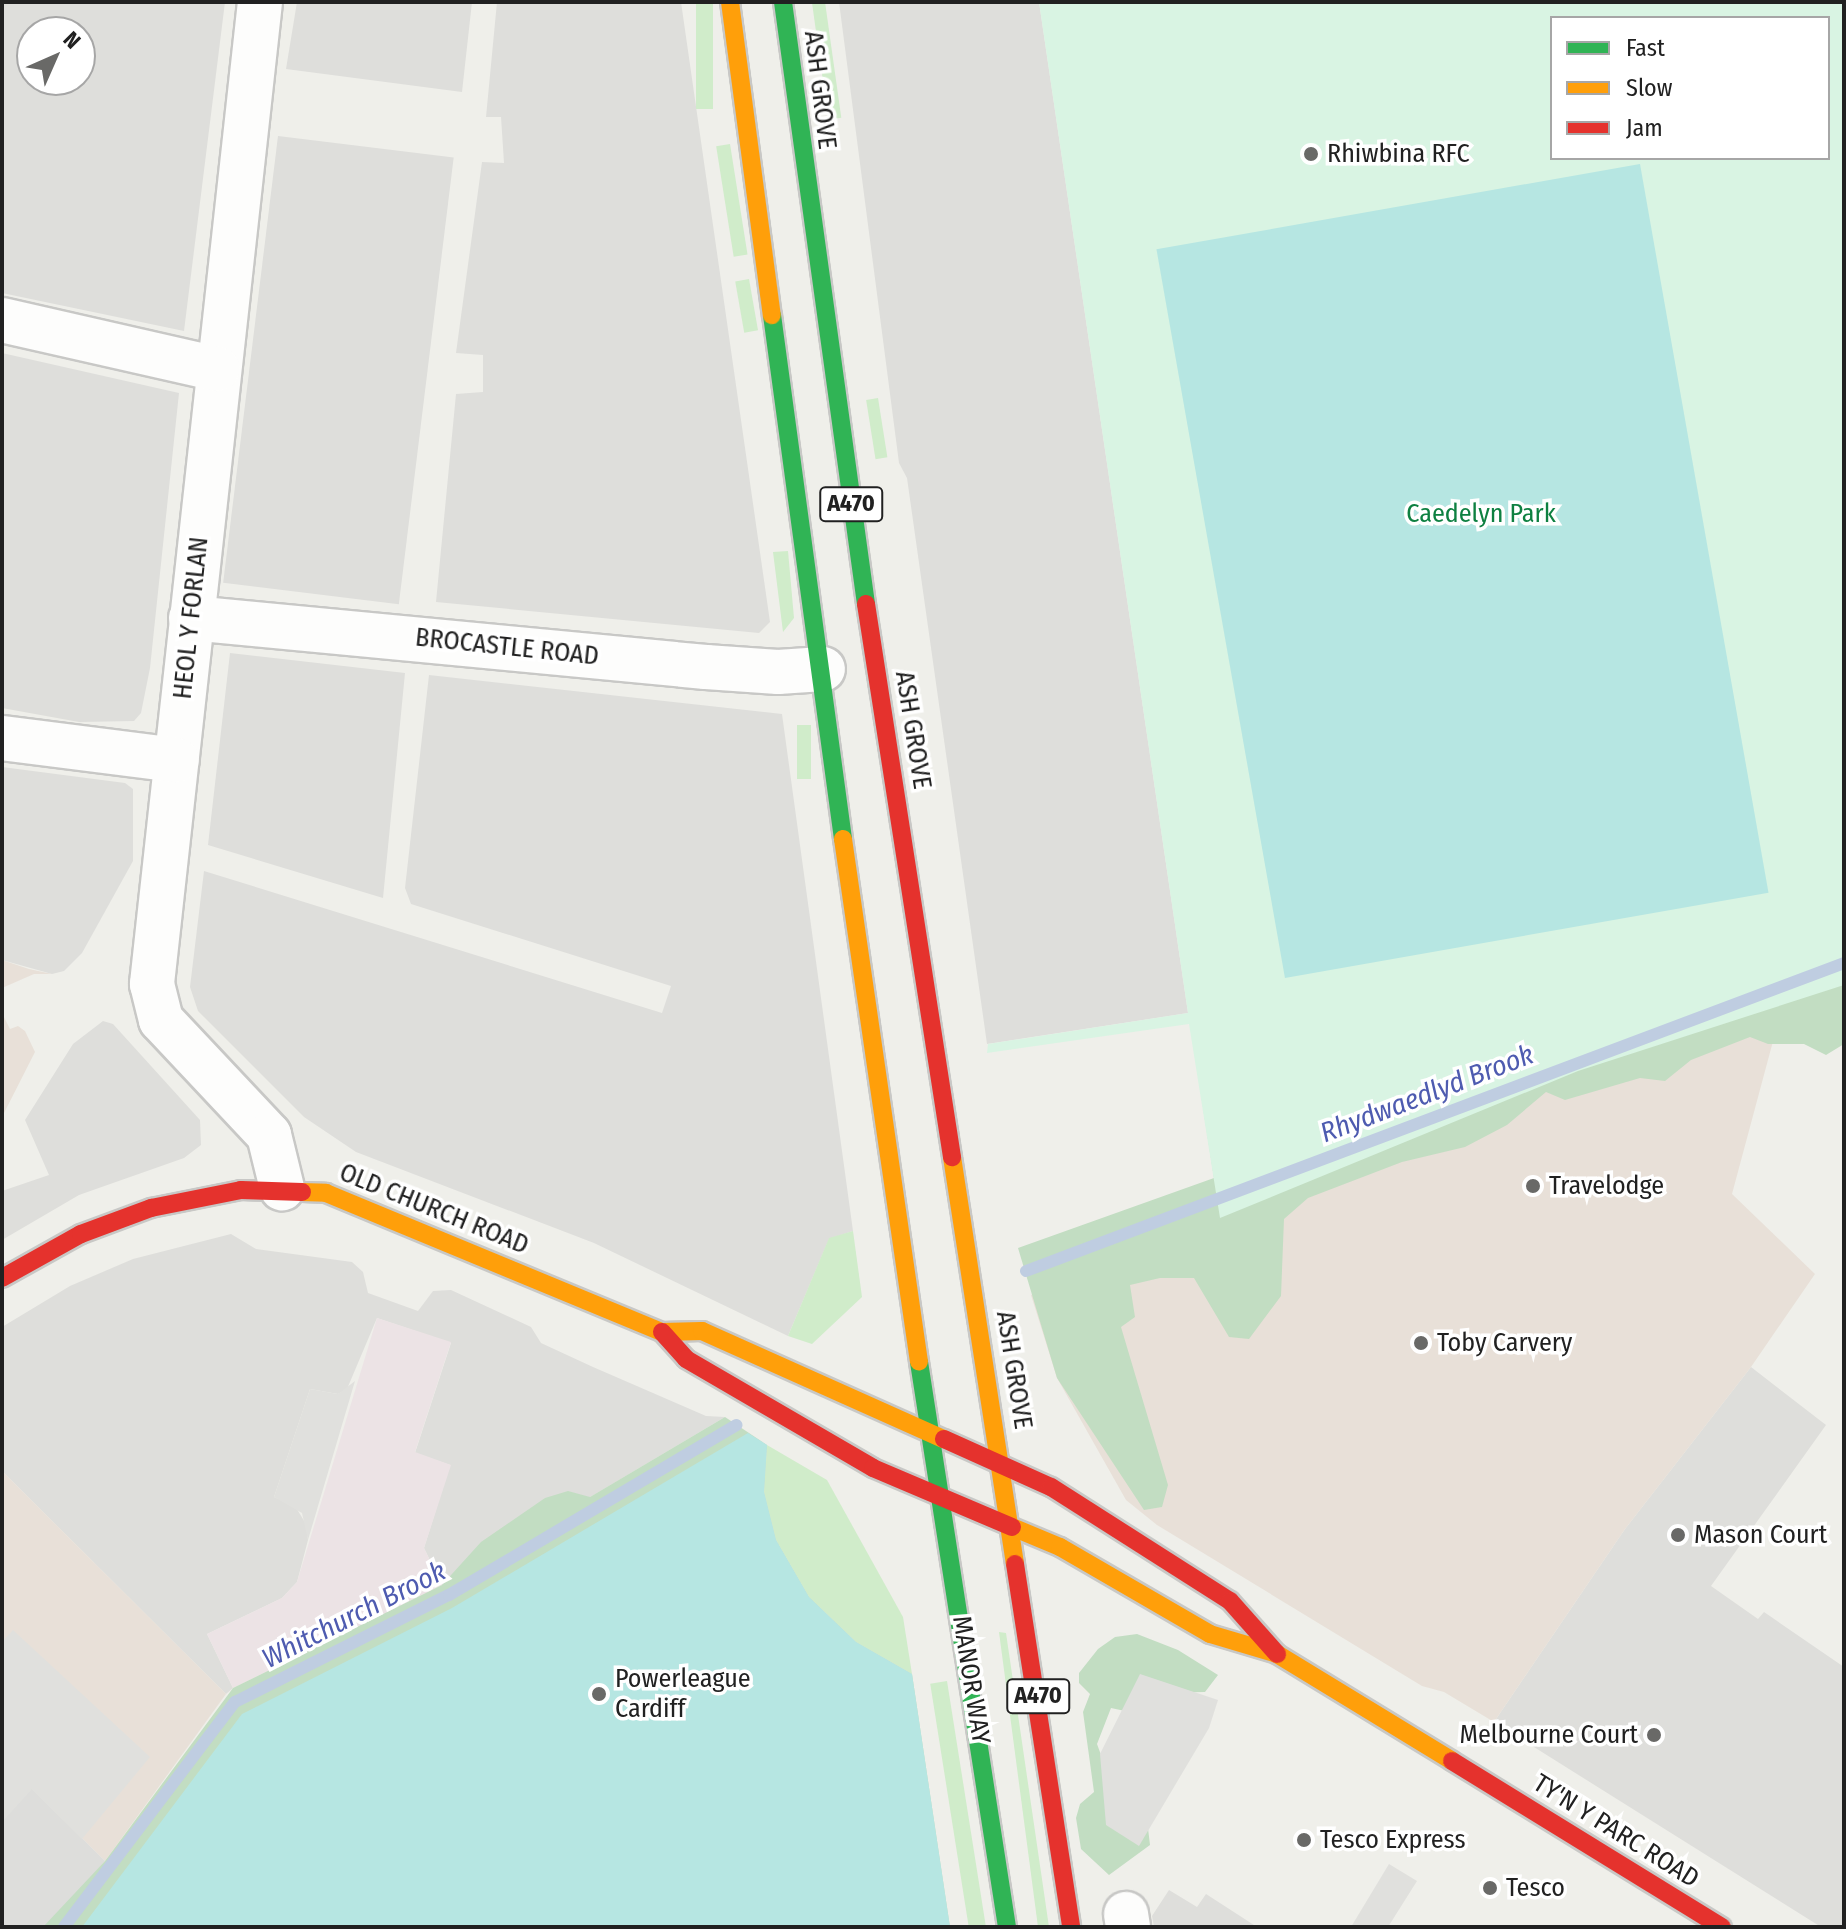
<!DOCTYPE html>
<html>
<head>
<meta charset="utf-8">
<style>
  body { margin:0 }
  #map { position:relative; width:1846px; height:1929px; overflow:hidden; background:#efefea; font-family:"Fira Sans Condensed",sans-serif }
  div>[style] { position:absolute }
  .residential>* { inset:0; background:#dededb; transform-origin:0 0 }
  .commercial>* { inset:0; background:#e8e0d8 }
  .industrial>* { inset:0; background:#ece3e5 }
  .religious>* { inset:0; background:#dddddb }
  .grass>* { inset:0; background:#d0ecca; transform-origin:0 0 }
  .forest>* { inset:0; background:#c2ddc2 }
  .park>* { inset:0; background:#d9f4e3 }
  .pitch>* { inset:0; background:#b6e6e2; transform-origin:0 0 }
  .parking>* { inset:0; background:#e0e0dd }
  .stream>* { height:12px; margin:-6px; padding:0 6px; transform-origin:6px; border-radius:6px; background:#bfcde1 }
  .roads { filter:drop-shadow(2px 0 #c8c8c6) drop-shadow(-2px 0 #c8c8c6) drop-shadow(0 2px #c8c8c6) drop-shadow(0 -2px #c8c8c6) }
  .street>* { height:44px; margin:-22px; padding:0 22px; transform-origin:22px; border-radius:22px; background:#fdfdfc }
  .fast>* { height:18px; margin:-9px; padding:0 9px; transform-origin:9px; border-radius:9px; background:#30b455 }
  .slow>* { height:18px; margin:-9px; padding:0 9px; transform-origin:9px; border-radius:9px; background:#ff9f0a }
  .jam>* { height:18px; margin:-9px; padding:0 9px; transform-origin:9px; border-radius:9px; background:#e5322d }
  .dots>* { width:22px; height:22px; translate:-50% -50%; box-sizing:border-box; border:4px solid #fff; border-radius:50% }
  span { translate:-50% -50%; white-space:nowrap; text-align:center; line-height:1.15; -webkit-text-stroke:7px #fff; paint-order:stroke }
  .shield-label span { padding:2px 6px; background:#fff; border:2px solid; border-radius:6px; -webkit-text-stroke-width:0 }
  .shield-label { font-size:24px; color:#212121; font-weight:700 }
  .street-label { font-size:26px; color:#212121 }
  .poi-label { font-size:26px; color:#212121 }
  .left { translate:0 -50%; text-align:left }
  .right { translate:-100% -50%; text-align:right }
  .park-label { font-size:26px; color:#0e8041 }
  .water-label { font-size:28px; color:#4e5bb0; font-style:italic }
  .frame { position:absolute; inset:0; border:4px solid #212121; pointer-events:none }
  .legend { position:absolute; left:1550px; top:16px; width:280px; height:144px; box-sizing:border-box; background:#fff; border:2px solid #a6a6a6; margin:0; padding:10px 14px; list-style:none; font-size:24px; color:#212121 }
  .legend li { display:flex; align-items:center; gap:16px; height:40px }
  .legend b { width:40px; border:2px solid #a6a6a6 }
  .north { position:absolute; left:16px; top:16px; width:80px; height:80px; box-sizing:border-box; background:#fff; border:2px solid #a6a6a6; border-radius:50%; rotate:45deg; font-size:22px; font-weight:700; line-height:32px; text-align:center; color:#212121 }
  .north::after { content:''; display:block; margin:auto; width:28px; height:36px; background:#696967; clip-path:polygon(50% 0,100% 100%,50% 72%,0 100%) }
</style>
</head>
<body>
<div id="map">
  <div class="residential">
    <div style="clip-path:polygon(evenodd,2px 2px,225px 2px,184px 331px,2px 293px,2px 2px,80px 32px,80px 80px,32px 80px,32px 32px,80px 32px)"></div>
    <div style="clip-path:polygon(297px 2px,472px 2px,462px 92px,286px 69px)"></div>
    <div style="clip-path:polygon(497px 2px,681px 2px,770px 622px,759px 633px,436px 602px,456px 394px,483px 392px,483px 355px,456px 353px,482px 162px,504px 163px,501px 117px,486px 117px)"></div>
    <div style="clip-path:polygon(839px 2px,1039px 2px,1188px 1013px,987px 1044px,907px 478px,899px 463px)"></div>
    <div style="left:278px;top:136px;width:177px;height:450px;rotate:7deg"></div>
    <div style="clip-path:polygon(2px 353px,179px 393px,150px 668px,141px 713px,134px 721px,79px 722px,2px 708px)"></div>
    <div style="clip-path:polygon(230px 653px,405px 673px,383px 898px,208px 845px)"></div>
    <div style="clip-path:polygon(429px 675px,782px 714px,853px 1231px,829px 1239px,788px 1336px,594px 1243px,356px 1152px,304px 1117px,198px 1011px,190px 987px,204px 871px,662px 1013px,671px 986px,411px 904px,405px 888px)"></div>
    <div style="clip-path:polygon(2px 767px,125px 783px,133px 789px,133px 861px,82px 953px,64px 971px,52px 974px,2px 960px)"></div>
    <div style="clip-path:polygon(103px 1021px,113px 1024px,200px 1120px,201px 1145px,184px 1158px,79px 1195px,2px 1240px,2px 1191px,49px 1175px,25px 1120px,73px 1044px)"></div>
    <div style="clip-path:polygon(231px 1234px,256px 1249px,352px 1262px,363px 1272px,368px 1293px,418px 1311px,433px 1291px,451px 1290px,531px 1327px,541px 1343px,593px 1367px,706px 1416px,725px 1417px,442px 1585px,424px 1548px,450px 1465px,415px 1453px,451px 1343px,377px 1318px,347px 1389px,338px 1394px,310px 1389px,274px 1497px,295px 1506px,306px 1524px,308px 1540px,297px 1582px,282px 1598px,207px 1634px,233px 1688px,226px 1694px,2px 1471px,2px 1327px,70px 1286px,133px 1259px)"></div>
    <div style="clip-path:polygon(1751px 1367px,1826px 1425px,1711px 1586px,1758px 1619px,1764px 1612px,1844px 1667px,1844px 1927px,1821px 1927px,1494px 1722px,1625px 1529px)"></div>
    <div style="clip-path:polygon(1169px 1890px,1197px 1907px,1206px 1894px,1257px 1927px,1154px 1927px,1152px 1916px)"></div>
  </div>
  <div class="commercial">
    <div style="clip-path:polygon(2px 960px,29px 969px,52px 974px,34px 974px,2px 988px)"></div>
    <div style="clip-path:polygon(1783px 1004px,1732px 1194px,1815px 1274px,1751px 1367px,1625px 1529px,1494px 1722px,1444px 1692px,1422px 1686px,1157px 1525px,1126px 1500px,1057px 1378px,1031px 1295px,1578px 1071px)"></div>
    <div style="clip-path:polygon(2px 1013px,10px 1029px,18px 1026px,25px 1031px,35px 1052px,2px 1117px)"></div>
    <div style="clip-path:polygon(2px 1471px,226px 1694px,105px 1861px,2px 1759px)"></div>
  </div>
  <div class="industrial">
    <div style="clip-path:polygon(377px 1318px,451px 1342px,415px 1452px,451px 1465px,424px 1548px,442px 1585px,233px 1688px,207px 1634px,282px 1598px,297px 1582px)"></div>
  </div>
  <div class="religious">
    <div style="clip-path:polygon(2px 1759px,105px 1861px,49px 1927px,2px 1927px)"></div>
  </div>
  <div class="grass">
    <div style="left:696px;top:2px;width:17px;height:107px"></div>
    <div style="left:825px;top:2px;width:117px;height:13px;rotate:82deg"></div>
    <div style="left:730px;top:144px;width:112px;height:14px;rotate:81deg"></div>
    <div style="left:749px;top:279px;width:52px;height:14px;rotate:80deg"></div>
    <div style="left:878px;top:398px;width:60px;height:12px;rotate:81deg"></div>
    <div style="clip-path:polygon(788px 551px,794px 618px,783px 632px,773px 552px)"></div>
    <div style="left:797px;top:725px;width:14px;height:54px"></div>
    <div style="clip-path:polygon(853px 1231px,862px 1297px,812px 1344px,788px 1336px,829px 1238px)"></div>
    <div style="clip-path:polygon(767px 1445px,827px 1480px,903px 1617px,912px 1674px,856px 1642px,809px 1597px,776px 1540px,764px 1492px)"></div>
    <div style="clip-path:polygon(999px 1632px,1006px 1633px,1049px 1927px,1038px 1927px)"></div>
    <div style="left:947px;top:1681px;width:249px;height:17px;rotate:81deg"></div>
  </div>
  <div class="forest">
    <div style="clip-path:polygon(1844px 883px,1844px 1044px,1826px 1055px,1804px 1044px,1768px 1044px,1750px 1037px,1691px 1060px,1665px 1081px,1640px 1078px,1565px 1100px,1546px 1092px,1507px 1125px,1465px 1147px,1402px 1162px,1308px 1198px,1284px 1219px,1281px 1296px,1249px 1339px,1229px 1337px,1194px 1278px,1160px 1278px,1130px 1285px,1135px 1317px,1121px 1327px,1168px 1485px,1162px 1507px,1144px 1510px,1057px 1378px,1018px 1248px,1214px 1178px,1190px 1024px)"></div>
    <div style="clip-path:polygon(725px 1417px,767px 1445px,764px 1492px,776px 1540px,809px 1597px,856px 1642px,912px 1674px,950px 1927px,43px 1927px,105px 1861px,233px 1688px,442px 1585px,481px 1542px,545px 1498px,568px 1491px,590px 1497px)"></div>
    <div style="clip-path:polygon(1137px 1634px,1178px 1650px,1218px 1675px,1205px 1692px,1152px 1693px,1125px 1711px,1111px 1708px,1097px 1744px,1115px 1793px,1147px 1820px,1150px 1845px,1109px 1875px,1081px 1849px,1076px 1818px,1080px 1804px,1094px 1792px,1083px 1712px,1090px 1694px,1079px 1683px,1079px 1673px,1098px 1649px,1115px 1637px)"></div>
  </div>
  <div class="park">
    <div style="clip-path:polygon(evenodd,1039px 2px,1844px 2px,1844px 985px,1578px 1071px,1220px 1218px,1189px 1024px,987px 1053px,988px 1044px,1188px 1013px,1039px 2px,1552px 18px,1828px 18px,1828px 158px,1552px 158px,1552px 18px)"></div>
  </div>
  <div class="pitch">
    <div style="left:1640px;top:164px;width:740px;height:491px;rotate:80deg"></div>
    <div style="clip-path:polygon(748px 1433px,767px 1445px,764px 1492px,776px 1540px,809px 1597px,856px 1642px,912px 1674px,950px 1927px,82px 1927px,242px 1714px,452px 1608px)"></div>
  </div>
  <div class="parking">
    <div style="clip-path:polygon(355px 1381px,308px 1540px,302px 1513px,274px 1497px,310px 1389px,338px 1394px)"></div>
    <div style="clip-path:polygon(13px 1630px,150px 1757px,82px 1839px,32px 1789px,2px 1822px,2px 1642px)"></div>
    <div style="clip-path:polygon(1140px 1674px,1218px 1700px,1209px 1728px,1139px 1846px,1106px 1825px,1100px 1754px)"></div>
    <div style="clip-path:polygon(1389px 1864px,1417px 1881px,1388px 1927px,1351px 1927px)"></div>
  </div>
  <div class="stream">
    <div style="left:1026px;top:1271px;width:874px;rotate:-20.63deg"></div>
    <div style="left:64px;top:1927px;width:283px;rotate:-52.8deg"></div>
    <div style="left:235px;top:1702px;width:239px;rotate:-26.6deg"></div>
    <div style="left:449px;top:1595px;width:334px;rotate:-30.6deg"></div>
  </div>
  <div class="roads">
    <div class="street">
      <div style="left:260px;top:2px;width:988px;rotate:96.28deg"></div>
      <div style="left:152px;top:984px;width:37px;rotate:76deg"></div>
      <div style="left:161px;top:1020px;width:158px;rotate:46.8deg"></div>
      <div style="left:269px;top:1135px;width:55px;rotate:76.2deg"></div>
      <div style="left:2px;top:320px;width:221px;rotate:12.8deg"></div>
      <div style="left:191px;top:618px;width:517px;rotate:5.44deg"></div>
      <div style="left:706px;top:667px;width:72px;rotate:4deg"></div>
      <div style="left:778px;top:672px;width:45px;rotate:-3.8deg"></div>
      <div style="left:2px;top:738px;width:176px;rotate:7.2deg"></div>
      <div style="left:1126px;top:1914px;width:13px;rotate:81deg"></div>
    </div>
    <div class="fast">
      <div style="left:783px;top:2px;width:608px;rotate:82.15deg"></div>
      <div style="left:772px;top:315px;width:529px;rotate:82.28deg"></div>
      <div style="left:919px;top:1362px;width:572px;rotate:81.15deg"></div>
    </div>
    <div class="slow">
      <div style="left:730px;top:2px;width:316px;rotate:82.4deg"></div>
      <div style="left:843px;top:839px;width:528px;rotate:81.73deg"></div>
      <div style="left:952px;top:1157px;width:412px;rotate:81.2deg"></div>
      <div style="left:302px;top:1192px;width:24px;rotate:2deg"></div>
      <div style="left:326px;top:1193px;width:364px;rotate:22.5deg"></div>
      <div style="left:662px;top:1332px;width:40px;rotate:-1.4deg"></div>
      <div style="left:702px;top:1331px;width:265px;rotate:24.1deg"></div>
      <div style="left:1012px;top:1527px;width:52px;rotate:22.6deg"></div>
      <div style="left:1060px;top:1547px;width:173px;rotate:30.1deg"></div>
      <div style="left:1210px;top:1634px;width:70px;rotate:16.6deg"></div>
      <div style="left:1277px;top:1654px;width:205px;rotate:31.4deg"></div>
    </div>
    <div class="jam">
      <div style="left:866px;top:604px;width:560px;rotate:81.16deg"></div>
      <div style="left:2px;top:1278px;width:90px;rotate:-29.1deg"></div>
      <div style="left:81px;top:1234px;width:75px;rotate:-20.4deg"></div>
      <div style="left:151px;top:1208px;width:92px;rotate:-11.3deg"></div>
      <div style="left:241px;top:1190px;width:61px;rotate:1.9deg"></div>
      <div style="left:662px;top:1332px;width:36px;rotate:48deg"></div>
      <div style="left:686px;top:1359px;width:216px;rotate:30.2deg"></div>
      <div style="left:873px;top:1468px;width:151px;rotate:23deg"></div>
      <div style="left:944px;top:1439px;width:117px;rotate:24.2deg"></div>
      <div style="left:1051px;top:1487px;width:212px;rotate:32.5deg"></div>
      <div style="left:1230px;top:1601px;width:71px;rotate:48.4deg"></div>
      <div style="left:1015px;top:1564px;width:367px;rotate:81.2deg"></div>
      <div style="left:1452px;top:1761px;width:317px;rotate:31.6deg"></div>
    </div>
  </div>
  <div class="dots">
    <div style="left:1311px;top:154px;background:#696967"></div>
    <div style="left:1533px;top:1186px;background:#696967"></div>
    <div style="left:1421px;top:1343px;background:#696967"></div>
    <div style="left:1678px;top:1535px;background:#696967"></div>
    <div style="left:599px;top:1694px;background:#696967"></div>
    <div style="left:1654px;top:1735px;background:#696967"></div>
    <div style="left:1304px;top:1840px;background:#696967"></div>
    <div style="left:1490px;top:1888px;background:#696967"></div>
  </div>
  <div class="shield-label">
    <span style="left:851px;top:504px">A470</span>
    <span style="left:1038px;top:1696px">A470</span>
  </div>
  <div class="street-label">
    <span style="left:820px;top:90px;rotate:83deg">ASH GROVE</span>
    <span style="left:191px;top:618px;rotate:-84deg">HEOL Y FORLAN</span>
    <span style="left:507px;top:647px;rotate:6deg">BROCASTLE ROAD</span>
    <span style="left:913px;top:730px;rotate:81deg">ASH GROVE</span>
    <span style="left:434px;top:1209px;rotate:22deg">OLD CHURCH ROAD</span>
    <span style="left:1014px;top:1370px;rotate:81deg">ASH GROVE</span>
    <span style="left:971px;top:1680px;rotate:81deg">MANOR WAY</span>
    <span style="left:1616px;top:1831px;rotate:32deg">TY'N Y PARC ROAD</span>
  </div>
  <div class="poi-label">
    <span class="left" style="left:1327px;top:154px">Rhiwbina RFC</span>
    <span class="left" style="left:1549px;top:1186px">Travelodge</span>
    <span class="left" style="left:1437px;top:1343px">Toby Carvery</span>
    <span class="left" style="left:1694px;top:1535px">Mason Court</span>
    <span class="left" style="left:615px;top:1694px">Powerleague<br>Cardiff</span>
    <span class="right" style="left:1638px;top:1735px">Melbourne Court</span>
    <span class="left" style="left:1320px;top:1840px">Tesco Express</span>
    <span class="left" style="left:1506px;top:1888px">Tesco</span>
  </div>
  <div class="park-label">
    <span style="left:1481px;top:514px">Caedelyn Park</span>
  </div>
  <div class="water-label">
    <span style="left:1427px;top:1094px;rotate:-21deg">Rhydwaedlyd Brook</span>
    <span style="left:354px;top:1615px;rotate:-27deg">Whitchurch Brook</span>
  </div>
  <div class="frame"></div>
  <ul class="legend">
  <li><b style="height:10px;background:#30b455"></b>Fast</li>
  <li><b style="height:10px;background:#ff9f0a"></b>Slow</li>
  <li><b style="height:10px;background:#e5322d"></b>Jam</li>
  </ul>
  <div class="north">N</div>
</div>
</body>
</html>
